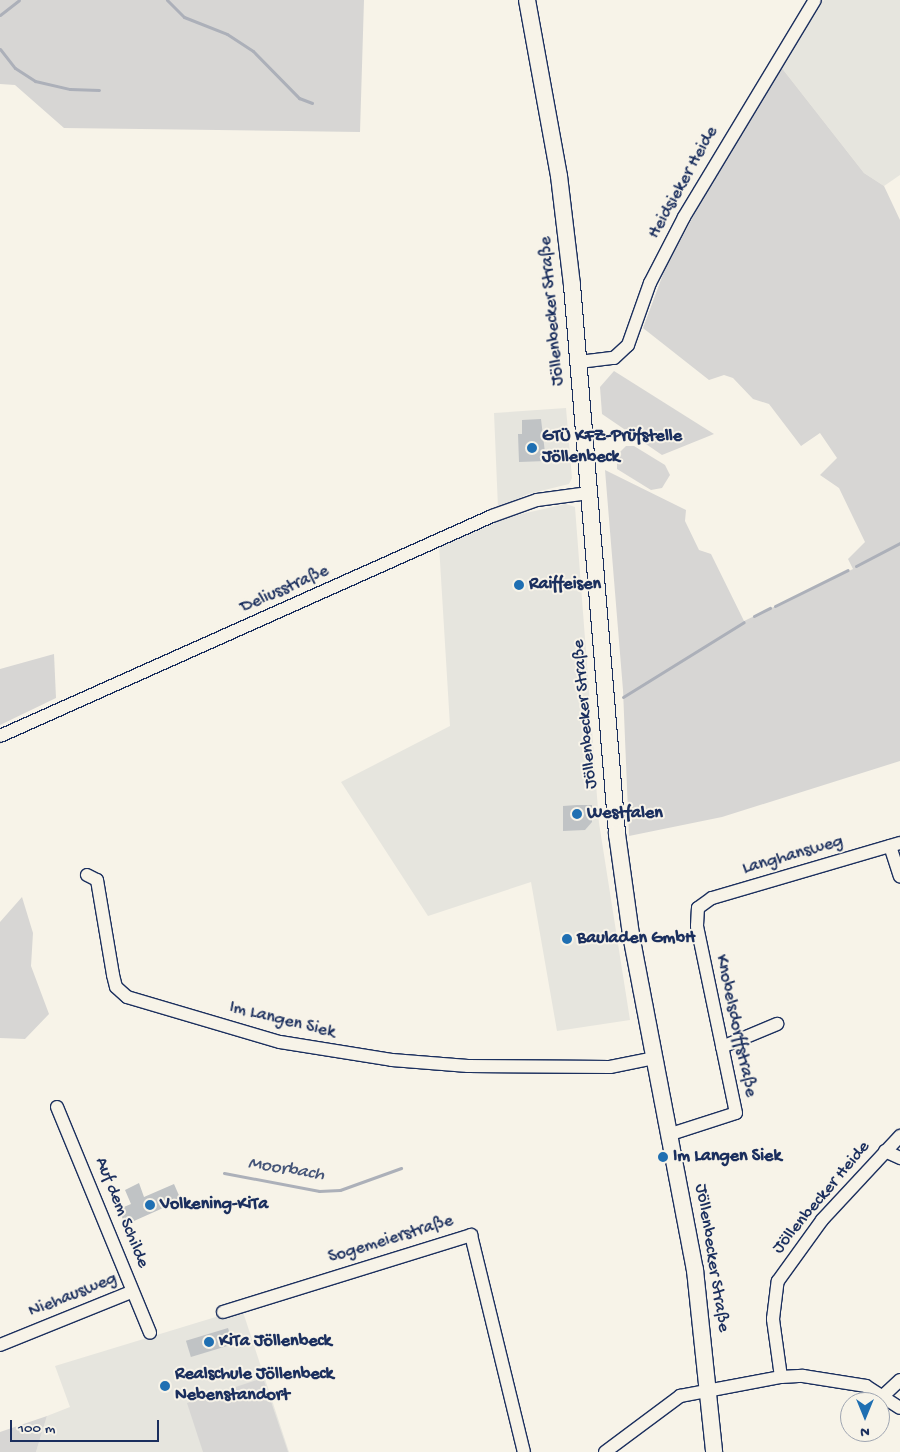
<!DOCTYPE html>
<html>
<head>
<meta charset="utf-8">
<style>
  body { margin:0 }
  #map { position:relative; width:900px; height:1452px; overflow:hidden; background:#f7f3e8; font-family:"Gochi Hand",sans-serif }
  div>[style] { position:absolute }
  .built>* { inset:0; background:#e6e5de }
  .green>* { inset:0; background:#d7d6d4 }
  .stream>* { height:3px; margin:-1.5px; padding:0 1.5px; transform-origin:1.5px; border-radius:1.5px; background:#acb0b9 }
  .building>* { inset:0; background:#c0c3c5; transform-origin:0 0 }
  .roads { filter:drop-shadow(1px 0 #1b2f5e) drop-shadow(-1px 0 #1b2f5e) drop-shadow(0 1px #1b2f5e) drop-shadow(0 -1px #1b2f5e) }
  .minor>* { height:12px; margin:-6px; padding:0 6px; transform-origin:6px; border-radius:6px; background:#f7f3e8 }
  .major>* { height:16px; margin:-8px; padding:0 8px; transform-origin:8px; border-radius:8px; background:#f7f3e8 }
  .dots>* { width:14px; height:14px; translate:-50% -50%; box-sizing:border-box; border:2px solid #f7f3e8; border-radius:50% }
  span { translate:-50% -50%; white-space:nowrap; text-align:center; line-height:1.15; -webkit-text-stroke:4px #f7f3e8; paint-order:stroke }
  .street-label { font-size:18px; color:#1b2f5e }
  .poi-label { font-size:18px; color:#1b2f5e; font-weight:700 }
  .left { translate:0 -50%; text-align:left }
  .water-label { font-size:19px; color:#465679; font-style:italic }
  .north { position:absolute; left:840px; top:1392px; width:50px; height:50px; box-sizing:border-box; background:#f7f3e8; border:1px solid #9fa5b1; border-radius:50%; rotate:180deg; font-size:14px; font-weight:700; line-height:20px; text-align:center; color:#1b2f5e }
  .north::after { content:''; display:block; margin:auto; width:18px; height:22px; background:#1f6fb2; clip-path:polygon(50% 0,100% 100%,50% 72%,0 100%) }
  .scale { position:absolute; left:10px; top:1420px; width:149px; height:22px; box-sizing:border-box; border:2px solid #1b2f5e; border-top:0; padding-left:6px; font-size:15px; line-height:18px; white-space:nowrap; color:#1b2f5e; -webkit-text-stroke:4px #f7f3e8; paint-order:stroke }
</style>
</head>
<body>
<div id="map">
  <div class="built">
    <div style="clip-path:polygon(824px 0,900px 0,900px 175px,884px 186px,864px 173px,781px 67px)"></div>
    <div style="clip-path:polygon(566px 408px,572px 478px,569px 484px,528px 494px,498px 508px,494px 413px)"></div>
    <div style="clip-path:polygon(566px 504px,575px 507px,599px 823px,630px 1020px,557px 1031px,531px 882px,428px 916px,341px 782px,450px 726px,439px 545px,499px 519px)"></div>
    <div style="clip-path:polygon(242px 1309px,289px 1452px,36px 1452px,47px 1416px,70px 1407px,55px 1366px)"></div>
  </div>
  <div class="green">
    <div style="clip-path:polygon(0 0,364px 0,360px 132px,64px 128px,15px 85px,0 84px)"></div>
    <div style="clip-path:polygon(781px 67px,864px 173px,884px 186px,900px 220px,900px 761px,722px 817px,629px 836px,623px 690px,605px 470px,686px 510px,685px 521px,699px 550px,711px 554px,744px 621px,853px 569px,848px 559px,865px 542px,839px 488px,820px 475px,837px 458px,820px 433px,801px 446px,769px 404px,753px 399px,733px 378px,724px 375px,709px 380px,643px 328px,665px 269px,719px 168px)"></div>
    <div style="clip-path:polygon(614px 371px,714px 434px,662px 455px,602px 414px,600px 387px)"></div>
    <div style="clip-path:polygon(626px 446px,634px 446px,665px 465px,670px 475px,662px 488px,651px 490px,617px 469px,617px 455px)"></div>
    <div style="clip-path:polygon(54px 654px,56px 698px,0 725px,0 669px)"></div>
    <div style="clip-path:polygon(22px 897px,33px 933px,31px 966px,49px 1014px,25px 1039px,0 1038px,0 922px)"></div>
    <div style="clip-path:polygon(263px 1378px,288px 1452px,203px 1452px,187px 1403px)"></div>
    <div style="clip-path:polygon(47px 1416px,36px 1452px,0 1452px,0 1432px)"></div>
  </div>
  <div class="stream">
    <div style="left:167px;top:0;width:24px;rotate:45deg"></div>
    <div style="left:184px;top:17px;width:46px;rotate:21.6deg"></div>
    <div style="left:227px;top:34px;width:31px;rotate:33deg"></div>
    <div style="left:253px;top:51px;width:66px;rotate:45.6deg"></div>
    <div style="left:299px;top:98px;width:14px;rotate:21deg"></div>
    <div style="left:0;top:15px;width:24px;rotate:-38deg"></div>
    <div style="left:0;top:49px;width:24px;rotate:52deg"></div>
    <div style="left:15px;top:68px;width:24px;rotate:33deg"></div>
    <div style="left:35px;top:81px;width:36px;rotate:13deg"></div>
    <div style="left:70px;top:89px;width:29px;rotate:2deg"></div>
    <div style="left:856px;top:566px;width:50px;rotate:-27.6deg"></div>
    <div style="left:775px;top:606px;width:81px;rotate:-26.3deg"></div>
    <div style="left:754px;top:616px;width:18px;rotate:-27deg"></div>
    <div style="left:623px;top:697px;width:142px;rotate:-31.8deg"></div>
    <div style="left:224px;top:1173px;width:97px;rotate:10.7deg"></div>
    <div style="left:319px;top:1191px;width:21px;rotate:-3deg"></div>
    <div style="left:340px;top:1190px;width:65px;rotate:-19.8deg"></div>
  </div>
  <div class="building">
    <div style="clip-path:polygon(541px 419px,546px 461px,519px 462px,518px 434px,522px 434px,522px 420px)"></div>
    <div style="clip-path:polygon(577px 805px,592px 805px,592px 822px,585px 830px,563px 831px,563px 806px)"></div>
    <div style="clip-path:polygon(139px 1183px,144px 1197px,174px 1184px,181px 1200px,125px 1225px,119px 1209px,131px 1204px,125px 1190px)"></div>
    <div style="left:228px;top:1328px;width:17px;height:44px;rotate:73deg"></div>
  </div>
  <div class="roads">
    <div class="minor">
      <div style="left:579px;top:362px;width:35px;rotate:-7deg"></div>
      <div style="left:614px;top:358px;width:19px;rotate:-43deg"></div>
      <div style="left:628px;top:345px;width:66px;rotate:-70.5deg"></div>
      <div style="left:650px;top:283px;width:74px;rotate:-62.7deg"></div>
      <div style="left:684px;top:217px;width:253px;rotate:-58.9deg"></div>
      <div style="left:0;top:736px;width:539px;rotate:-24.09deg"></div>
      <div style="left:492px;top:516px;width:48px;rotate:-19.6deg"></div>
      <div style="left:537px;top:500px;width:52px;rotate:-7.7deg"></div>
      <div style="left:890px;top:846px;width:32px;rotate:72deg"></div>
      <div style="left:87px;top:875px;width:11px;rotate:27deg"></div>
      <div style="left:97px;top:880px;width:96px;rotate:80.4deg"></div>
      <div style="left:113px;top:975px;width:12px;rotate:76deg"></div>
      <div style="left:116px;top:987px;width:15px;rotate:42deg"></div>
      <div style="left:127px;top:997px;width:159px;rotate:16.4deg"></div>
      <div style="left:280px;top:1042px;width:113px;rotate:9.1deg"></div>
      <div style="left:392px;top:1060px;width:76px;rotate:4.5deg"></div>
      <div style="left:468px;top:1066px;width:142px;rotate:0.4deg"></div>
      <div style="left:610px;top:1067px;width:46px;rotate:-11.3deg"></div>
      <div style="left:722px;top:1047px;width:60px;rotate:-22.7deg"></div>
      <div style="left:57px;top:1107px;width:244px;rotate:67.6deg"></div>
      <div style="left:671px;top:1134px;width:68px;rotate:-17.9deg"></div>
      <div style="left:736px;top:1113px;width:191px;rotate:-101.8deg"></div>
      <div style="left:697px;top:926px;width:18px;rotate:-87deg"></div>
      <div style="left:698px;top:908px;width:17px;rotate:-36deg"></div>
      <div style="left:712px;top:898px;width:196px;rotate:-16.3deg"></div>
      <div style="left:885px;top:1151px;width:17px;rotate:25deg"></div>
      <div style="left:223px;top:1312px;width:260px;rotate:-17.2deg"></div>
      <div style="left:471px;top:1235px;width:223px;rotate:76.3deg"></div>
      <div style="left:0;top:1345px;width:141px;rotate:-22deg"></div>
      <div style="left:781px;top:1377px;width:59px;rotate:-97.9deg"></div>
      <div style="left:773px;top:1319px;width:38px;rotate:-83deg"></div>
      <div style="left:778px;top:1281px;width:75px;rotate:-54.2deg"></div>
      <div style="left:822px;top:1220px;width:115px;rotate:-47.1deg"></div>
      <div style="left:884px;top:1395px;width:22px;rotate:-43deg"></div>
      <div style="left:605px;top:1452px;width:94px;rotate:-36.7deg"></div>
      <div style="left:680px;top:1396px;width:103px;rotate:-10.7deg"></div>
      <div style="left:781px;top:1377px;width:22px;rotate:-3deg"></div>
      <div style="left:803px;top:1376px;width:64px;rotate:9deg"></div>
      <div style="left:866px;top:1386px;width:40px;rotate:32.9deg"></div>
    </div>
    <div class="major">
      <div style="left:527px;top:0;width:179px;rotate:79.7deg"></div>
      <div style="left:559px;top:176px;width:110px;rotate:83.2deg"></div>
      <div style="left:572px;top:285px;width:551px;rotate:85.31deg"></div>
      <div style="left:617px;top:834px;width:102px;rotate:82.1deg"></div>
      <div style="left:631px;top:935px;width:341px;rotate:79.2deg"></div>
      <div style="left:695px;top:1270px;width:183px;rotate:84deg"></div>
    </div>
  </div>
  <div class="dots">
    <div style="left:532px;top:448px;background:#1f6fb2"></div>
    <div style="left:519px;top:585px;background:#1f6fb2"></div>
    <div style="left:577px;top:814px;background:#1f6fb2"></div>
    <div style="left:567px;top:939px;background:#1f6fb2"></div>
    <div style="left:663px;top:1157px;background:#1f6fb2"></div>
    <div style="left:150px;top:1205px;background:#1f6fb2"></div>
    <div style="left:209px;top:1342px;background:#1f6fb2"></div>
    <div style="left:165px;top:1386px;background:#1f6fb2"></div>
  </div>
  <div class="street-label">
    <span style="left:684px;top:183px;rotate:-61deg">Heidsieker Heide</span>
    <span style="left:553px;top:311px;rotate:-95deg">Jöllenbecker Straße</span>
    <span style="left:285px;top:590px;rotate:-24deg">Deliusstraße</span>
    <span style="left:586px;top:714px;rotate:-95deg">Jöllenbecker Straße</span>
    <span style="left:793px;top:856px;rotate:-16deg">Langhansweg</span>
    <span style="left:282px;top:1021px;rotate:14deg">Im Langen Siek</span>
    <span style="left:735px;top:1026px;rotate:78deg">Knobelsdorffstraße</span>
    <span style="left:822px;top:1198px;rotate:-50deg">Jöllenbecker Heide</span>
    <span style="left:121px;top:1213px;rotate:68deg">Auf dem Schilde</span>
    <span style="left:391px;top:1240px;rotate:-17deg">Sogemeierstraße</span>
    <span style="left:711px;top:1258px;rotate:81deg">Jöllenbecker Straße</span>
    <span style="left:73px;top:1296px;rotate:-22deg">Niehausweg</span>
  </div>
  <div class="poi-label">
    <span class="left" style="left:542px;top:448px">GTÜ KFZ-Prüfstelle<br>Jöllenbeck</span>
    <span class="left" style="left:529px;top:585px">Raiffeisen</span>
    <span class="left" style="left:587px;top:814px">Westfalen</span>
    <span class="left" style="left:577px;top:939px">Bauladen GmbH</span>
    <span class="left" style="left:673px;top:1157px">Im Langen Siek</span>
    <span class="left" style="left:160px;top:1205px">Volkening-KiTa</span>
    <span class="left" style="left:219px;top:1342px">KiTa Jöllenbeck</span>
    <span class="left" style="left:175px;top:1386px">Realschule Jöllenbeck<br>Nebenstandort</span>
  </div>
  <div class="water-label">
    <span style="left:286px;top:1170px;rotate:9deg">Moorbach</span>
  </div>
  <div class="north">N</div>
  <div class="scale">100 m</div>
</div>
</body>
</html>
